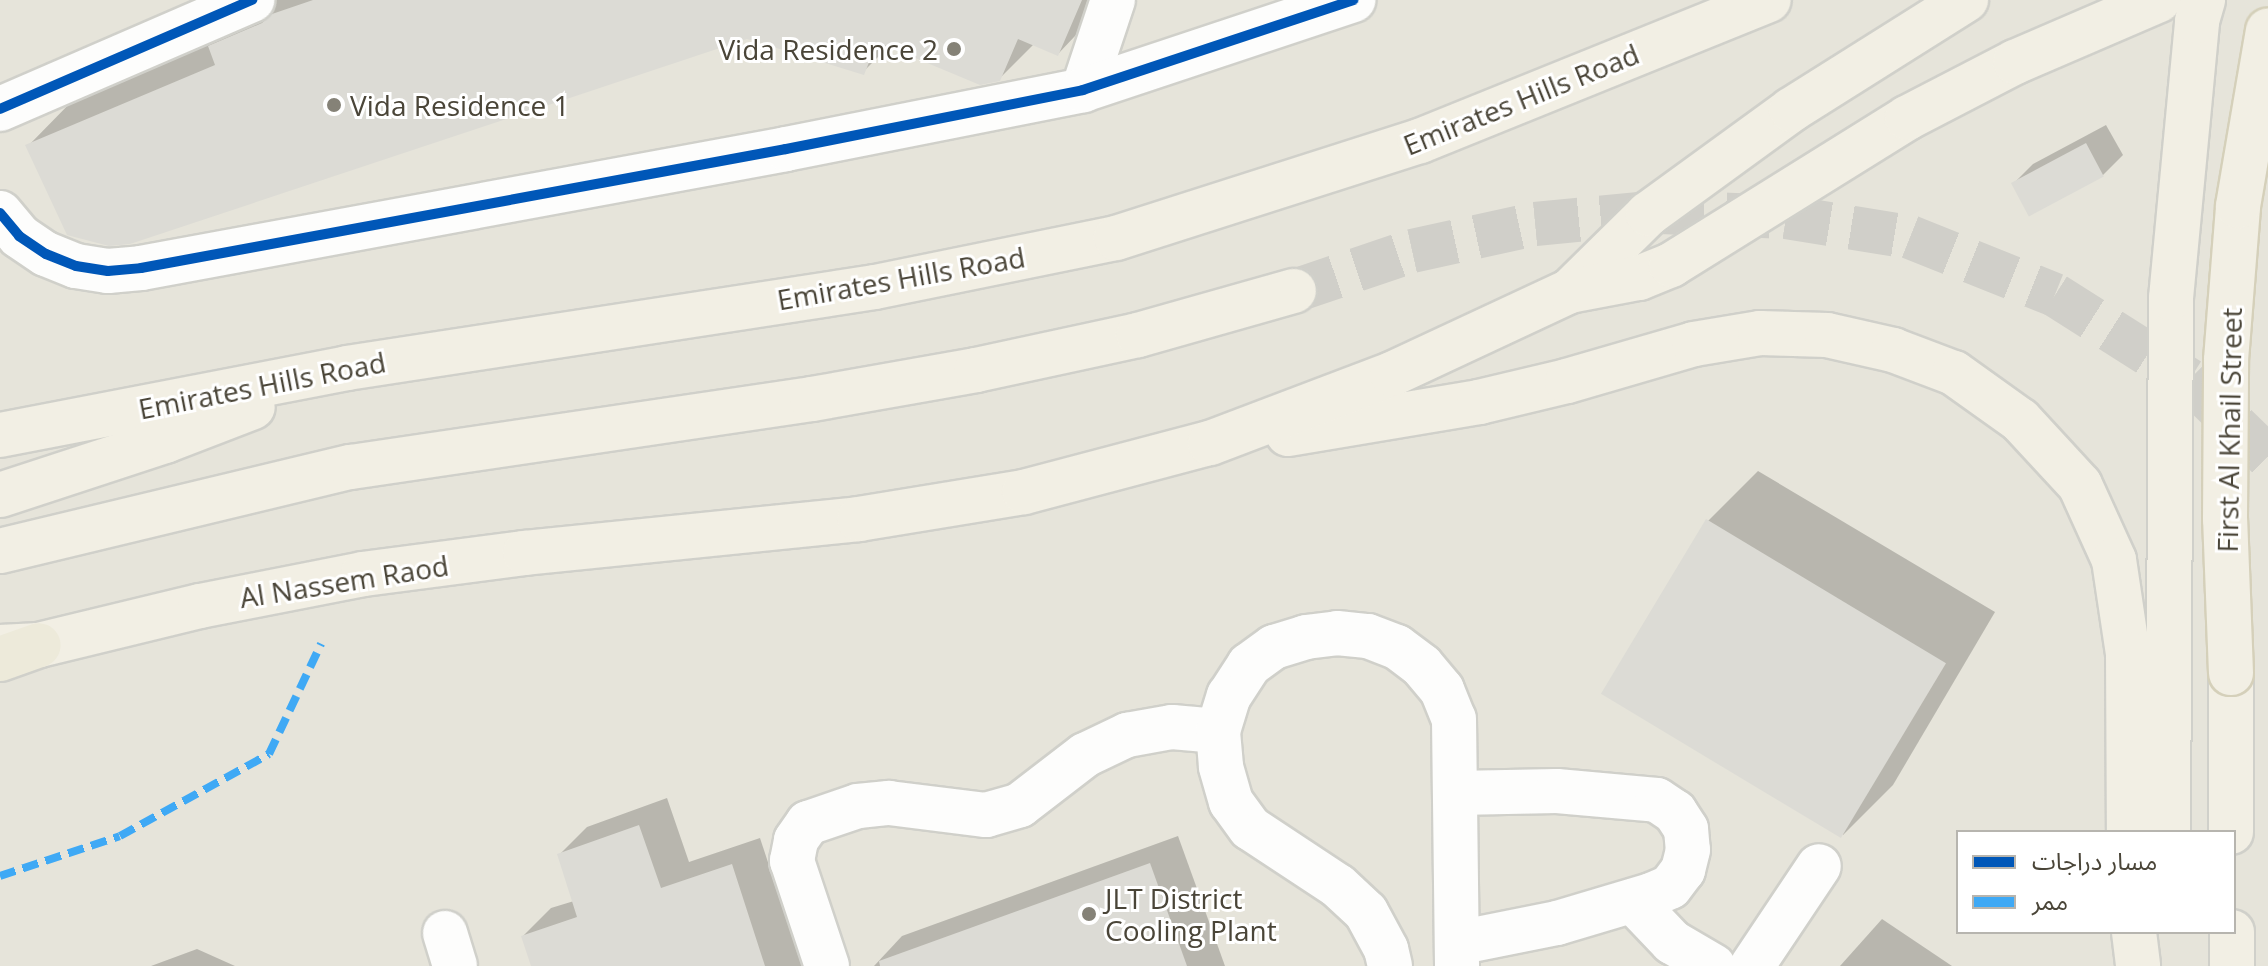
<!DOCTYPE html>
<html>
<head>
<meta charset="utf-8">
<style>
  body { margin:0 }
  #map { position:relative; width:2268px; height:966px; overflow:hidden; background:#f2f2ed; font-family:"Open Sans","Noto Sans Arabic",sans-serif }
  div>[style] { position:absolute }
  .residential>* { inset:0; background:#e6e4da }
  .shadow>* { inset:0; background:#0003 }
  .building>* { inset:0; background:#dcdbd5; transform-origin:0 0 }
  .major-tunnel>* { height:44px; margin-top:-22px; transform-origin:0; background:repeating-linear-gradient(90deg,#d0cfc9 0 44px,transparent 0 66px) }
  .roads { filter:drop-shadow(2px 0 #d0d0ca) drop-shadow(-2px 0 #d0d0ca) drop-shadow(0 2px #d0d0ca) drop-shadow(0 -2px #d0d0ca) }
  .minor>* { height:44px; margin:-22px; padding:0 22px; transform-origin:22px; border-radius:22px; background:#fdfdfc }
  .major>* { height:44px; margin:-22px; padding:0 22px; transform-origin:22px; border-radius:22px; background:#f2efe4 }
  .highway>* { height:44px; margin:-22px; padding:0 22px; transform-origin:22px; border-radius:22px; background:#edeada }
  .bridges { filter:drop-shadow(2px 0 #d5d0ba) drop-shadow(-2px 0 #d5d0ba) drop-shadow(0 2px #d5d0ba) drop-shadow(0 -2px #d5d0ba) }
  .major-bridge>* { height:44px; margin:-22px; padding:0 22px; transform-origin:22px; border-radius:22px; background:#f2efe4 }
  .quiet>* { height:8px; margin-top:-4px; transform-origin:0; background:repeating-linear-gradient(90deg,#3fa9f5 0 16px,transparent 0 24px) }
  .cycleway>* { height:10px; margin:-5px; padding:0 5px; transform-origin:5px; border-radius:5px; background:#0057b8 }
  .dots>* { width:22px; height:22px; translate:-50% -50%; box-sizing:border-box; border:4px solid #fff; border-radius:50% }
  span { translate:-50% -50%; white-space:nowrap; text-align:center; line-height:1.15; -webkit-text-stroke:6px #fff; paint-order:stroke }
  .poi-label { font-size:28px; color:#4a4538 }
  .right { translate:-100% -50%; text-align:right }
  .left { translate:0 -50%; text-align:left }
  .street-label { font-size:28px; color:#4a4538 }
  .legend { position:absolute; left:1956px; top:830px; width:280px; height:104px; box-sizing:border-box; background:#fff; border:2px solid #b7b5af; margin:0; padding:10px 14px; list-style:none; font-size:24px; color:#4a4538 }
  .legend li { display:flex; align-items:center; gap:16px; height:40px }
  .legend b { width:40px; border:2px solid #b7b5af }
</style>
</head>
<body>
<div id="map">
  <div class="residential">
    <div style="clip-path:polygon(evenodd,0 0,2268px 0,2268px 966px,0 966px,0 0,1958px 832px,2234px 832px,2234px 932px,1958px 932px,1958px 832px)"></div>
  </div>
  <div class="shadow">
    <div style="clip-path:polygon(257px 0,1109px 0,1058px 54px,1034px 44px,999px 79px,890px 45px,863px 72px,747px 37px,28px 146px,77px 96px)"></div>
    <div style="clip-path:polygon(2106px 125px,2123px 155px,2103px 175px,2013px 184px,2033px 164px)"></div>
    <div style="clip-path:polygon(1758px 471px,1995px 612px,1893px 785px,1843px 835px,1708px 521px)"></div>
    <div style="clip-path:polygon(667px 798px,689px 862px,760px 838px,802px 966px,533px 966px,523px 936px,551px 908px,574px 901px,559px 855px,587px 827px)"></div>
    <div style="clip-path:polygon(1178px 836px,1225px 966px,874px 966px,902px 936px)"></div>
    <div style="clip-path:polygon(1882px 919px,1952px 966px,1840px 966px)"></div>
    <div style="clip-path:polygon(197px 949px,235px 966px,151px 966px)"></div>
  </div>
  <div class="building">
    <div style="clip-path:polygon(313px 0,1082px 0,1058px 56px,1018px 39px,1000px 81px,980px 85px,877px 42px,864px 75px,747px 39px,130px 244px,109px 246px,67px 235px,25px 145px,215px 65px,208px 46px,262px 23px,272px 14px)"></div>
    <div style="left:2086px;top:143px;width:38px;height:85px;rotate:62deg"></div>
    <div style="left:1706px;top:519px;width:280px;height:204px;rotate:31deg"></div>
    <div style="clip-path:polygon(639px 825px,661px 888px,732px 864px,765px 966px,531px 966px,521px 936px,577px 917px,557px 854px)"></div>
    <div style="clip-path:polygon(1150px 863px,1187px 966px,880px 966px,879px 961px)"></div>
  </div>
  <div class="major-tunnel">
    <div style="left:1294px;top:291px;width:125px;rotate:-18.7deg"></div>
    <div style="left:1412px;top:251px;width:126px;rotate:-12.4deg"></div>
    <div style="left:1535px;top:224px;width:126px;rotate:-5.5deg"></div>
    <div style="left:1660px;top:212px;width:126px;rotate:2.3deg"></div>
    <div style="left:1786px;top:217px;width:126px;rotate:9.2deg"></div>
    <div style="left:1910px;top:237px;width:156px;rotate:21.8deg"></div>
    <div style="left:2055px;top:295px;width:159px;rotate:32.4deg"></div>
    <div style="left:2189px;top:380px;width:110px;rotate:44.3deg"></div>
  </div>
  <div class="roads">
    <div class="minor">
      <div style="left:1083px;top:90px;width:95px;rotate:-71.6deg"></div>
      <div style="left:0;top:109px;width:275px;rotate:-23.4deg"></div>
      <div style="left:0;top:213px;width:30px;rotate:50deg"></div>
      <div style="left:19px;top:236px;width:32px;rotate:34deg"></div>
      <div style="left:46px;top:254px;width:32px;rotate:22deg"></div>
      <div style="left:76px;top:266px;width:32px;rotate:9deg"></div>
      <div style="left:108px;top:271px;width:33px;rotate:-5deg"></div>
      <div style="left:141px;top:268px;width:656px;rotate:-10.45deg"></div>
      <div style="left:786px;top:149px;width:303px;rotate:-11.2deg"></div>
      <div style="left:1083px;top:90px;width:285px;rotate:-18.4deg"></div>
      <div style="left:1456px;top:793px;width:101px;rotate:-1.1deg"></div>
      <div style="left:1557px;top:791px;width:100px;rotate:5.1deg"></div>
      <div style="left:1657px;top:800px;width:22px;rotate:34deg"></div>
      <div style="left:1675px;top:812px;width:20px;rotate:57deg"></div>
      <div style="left:1686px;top:829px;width:21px;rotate:85deg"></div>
      <div style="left:1688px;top:850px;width:21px;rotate:104deg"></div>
      <div style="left:1683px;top:870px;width:21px;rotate:127deg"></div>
      <div style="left:1670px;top:887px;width:21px;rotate:157deg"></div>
      <div style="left:1651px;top:895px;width:98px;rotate:163.4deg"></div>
      <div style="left:1557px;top:923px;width:102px;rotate:168.7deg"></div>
      <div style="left:1633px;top:901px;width:57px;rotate:46.4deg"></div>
      <div style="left:1672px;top:942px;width:48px;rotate:30.3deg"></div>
      <div style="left:445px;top:933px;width:34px;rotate:73deg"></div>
      <div style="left:827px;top:966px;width:111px;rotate:-108.4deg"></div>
      <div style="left:792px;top:861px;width:21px;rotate:-79deg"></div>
      <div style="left:796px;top:840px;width:21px;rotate:-55deg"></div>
      <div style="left:808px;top:823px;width:53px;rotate:-18.8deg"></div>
      <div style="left:858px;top:806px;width:31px;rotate:-6deg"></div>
      <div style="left:889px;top:803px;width:98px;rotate:7.1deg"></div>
      <div style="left:986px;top:815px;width:35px;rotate:-16deg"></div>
      <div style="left:1020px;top:805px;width:82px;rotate:-37.6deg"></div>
      <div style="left:1085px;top:755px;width:47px;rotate:-25.5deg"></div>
      <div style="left:1127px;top:735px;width:46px;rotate:-10.1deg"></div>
      <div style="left:1172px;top:727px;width:46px;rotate:5deg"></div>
      <div style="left:1390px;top:966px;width:17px;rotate:-103deg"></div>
      <div style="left:1386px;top:949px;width:42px;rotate:-118.4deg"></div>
      <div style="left:1366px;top:912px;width:38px;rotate:-137deg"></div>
      <div style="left:1338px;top:886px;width:105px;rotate:-146.6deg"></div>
      <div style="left:1250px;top:828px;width:32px;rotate:-126deg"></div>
      <div style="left:1231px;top:802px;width:37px;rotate:-106deg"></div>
      <div style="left:1221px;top:766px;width:35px;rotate:-95deg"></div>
      <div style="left:1218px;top:731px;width:37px;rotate:-73deg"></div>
      <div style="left:1229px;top:696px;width:37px;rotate:-57deg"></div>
      <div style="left:1249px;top:665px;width:31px;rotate:-36deg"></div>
      <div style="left:1274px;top:647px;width:34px;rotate:-17deg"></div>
      <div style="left:1306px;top:637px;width:31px;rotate:-7deg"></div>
      <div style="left:1337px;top:633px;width:31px;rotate:6deg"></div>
      <div style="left:1368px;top:636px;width:31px;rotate:21deg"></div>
      <div style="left:1397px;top:647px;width:31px;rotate:37deg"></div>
      <div style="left:1422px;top:666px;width:31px;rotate:50deg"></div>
      <div style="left:1442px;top:690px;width:31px;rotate:68deg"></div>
      <div style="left:1454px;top:719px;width:247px;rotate:89.3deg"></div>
      <div style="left:1752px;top:966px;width:120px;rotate:-56.2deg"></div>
    </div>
    <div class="major">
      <div style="left:1570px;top:291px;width:110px;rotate:-44.6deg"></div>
      <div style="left:1648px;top:214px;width:177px;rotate:-36deg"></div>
      <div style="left:1791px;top:110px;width:207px;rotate:-32.2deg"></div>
      <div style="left:1288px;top:434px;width:194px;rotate:-9.5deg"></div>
      <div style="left:1479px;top:402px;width:90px;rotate:-13.4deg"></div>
      <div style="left:1567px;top:381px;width:132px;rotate:-16.2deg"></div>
      <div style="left:1694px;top:344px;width:67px;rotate:-9.5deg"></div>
      <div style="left:1760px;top:333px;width:67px;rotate:1.7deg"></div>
      <div style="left:1827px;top:335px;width:68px;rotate:12.8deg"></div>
      <div style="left:1893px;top:350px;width:65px;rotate:20.7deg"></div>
      <div style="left:1954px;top:373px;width:81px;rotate:35.5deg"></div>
      <div style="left:2020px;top:420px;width:88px;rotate:47.3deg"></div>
      <div style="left:2080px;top:485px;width:82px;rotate:65.6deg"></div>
      <div style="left:2114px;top:560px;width:95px;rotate:81.5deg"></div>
      <div style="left:2128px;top:654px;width:178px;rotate:89.7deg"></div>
      <div style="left:0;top:435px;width:353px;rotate:-10.9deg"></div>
      <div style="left:347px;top:368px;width:534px;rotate:-8.72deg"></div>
      <div style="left:875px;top:287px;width:246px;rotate:-11.5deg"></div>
      <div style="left:1116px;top:238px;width:319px;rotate:-17.7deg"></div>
      <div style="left:1420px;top:141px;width:376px;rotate:-22deg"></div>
      <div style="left:0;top:495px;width:174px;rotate:-18.1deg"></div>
      <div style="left:165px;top:441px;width:94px;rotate:-21.1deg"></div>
      <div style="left:0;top:551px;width:361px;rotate:-13.5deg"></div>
      <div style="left:351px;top:467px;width:466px;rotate:-8.4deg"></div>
      <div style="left:812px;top:399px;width:167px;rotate:-10deg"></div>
      <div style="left:976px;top:370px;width:166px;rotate:-12.2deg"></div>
      <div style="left:1138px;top:335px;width:162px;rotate:-15.8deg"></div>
      <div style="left:0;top:647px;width:39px;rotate:-3deg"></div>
      <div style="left:39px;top:645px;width:166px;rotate:-13.6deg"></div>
      <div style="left:200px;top:606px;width:166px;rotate:-11.1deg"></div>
      <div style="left:363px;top:574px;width:163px;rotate:-7.4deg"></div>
      <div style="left:525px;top:553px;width:336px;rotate:-5.8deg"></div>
      <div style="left:859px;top:519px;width:167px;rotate:-9.3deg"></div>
      <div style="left:1024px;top:492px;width:192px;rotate:-14.8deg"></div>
      <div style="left:1210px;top:443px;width:195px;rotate:-20.8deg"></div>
      <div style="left:1392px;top:374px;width:196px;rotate:-25deg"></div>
      <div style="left:1570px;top:291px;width:70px;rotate:-10.7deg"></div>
      <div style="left:1639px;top:278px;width:35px;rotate:-22deg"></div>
      <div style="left:1671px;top:265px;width:278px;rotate:-31.9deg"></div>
      <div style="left:1907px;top:118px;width:122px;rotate:-27.4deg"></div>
      <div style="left:2015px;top:62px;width:157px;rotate:-23.3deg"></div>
      <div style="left:2231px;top:673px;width:159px;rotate:90deg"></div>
      <div style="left:2168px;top:832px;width:534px;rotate:-89.68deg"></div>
      <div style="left:2171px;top:298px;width:278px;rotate:-84.6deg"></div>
      <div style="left:2197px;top:21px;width:22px;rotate:-74deg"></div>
      <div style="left:2134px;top:932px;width:34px;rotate:83deg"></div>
      <div style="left:2232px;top:932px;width:34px;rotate:90deg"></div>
    </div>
    <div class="highway">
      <div style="left:0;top:659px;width:41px;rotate:-19.7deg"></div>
    </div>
  </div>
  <div class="bridges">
    <div class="major-bridge">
      <div style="left:2231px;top:673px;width:154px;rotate:-92.2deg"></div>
      <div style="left:2225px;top:519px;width:159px;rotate:-89.6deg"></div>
      <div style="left:2226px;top:360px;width:154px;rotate:-85.5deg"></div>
      <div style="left:2238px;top:206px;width:178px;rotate:-80.3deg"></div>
    </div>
  </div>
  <div class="quiet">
    <div style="left:0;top:876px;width:126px;rotate:-18.4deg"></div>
    <div style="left:120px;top:836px;width:170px;rotate:-28.8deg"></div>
    <div style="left:269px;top:754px;width:122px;rotate:-64.7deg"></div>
  </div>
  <div class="cycleway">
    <div style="left:0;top:109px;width:275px;rotate:-23.4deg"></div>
    <div style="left:0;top:213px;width:30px;rotate:50deg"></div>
    <div style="left:19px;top:236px;width:32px;rotate:34deg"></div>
    <div style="left:46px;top:254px;width:32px;rotate:22deg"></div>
    <div style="left:76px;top:266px;width:32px;rotate:9deg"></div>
    <div style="left:108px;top:271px;width:33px;rotate:-5deg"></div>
    <div style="left:141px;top:268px;width:656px;rotate:-10.45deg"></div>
    <div style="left:786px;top:149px;width:303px;rotate:-11.2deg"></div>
    <div style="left:1083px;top:90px;width:285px;rotate:-18.4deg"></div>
  </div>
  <div class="dots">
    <div style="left:954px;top:49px;background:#858277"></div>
    <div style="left:334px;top:105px;background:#858277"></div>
    <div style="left:1089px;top:914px;background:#858277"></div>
  </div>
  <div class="poi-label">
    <span class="right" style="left:938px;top:49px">Vida Residence 2</span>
    <span class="left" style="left:350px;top:105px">Vida Residence 1</span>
    <span class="left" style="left:1105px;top:914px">JLT District<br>Cooling Plant</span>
  </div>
  <div class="street-label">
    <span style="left:1521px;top:99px;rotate:-22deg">Emirates Hills Road</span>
    <span style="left:901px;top:278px;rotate:-10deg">Emirates Hills Road</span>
    <span style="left:262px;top:385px;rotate:-11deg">Emirates Hills Road</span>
    <span style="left:2229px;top:430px;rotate:-89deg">First Al Khail Street</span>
    <span style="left:344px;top:581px;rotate:-9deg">Al Nassem Raod</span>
  </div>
  <ul class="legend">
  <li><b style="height:10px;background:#0057b8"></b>مسار دراجات</li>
  <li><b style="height:10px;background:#3fa9f5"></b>ممر</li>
  </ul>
</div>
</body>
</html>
